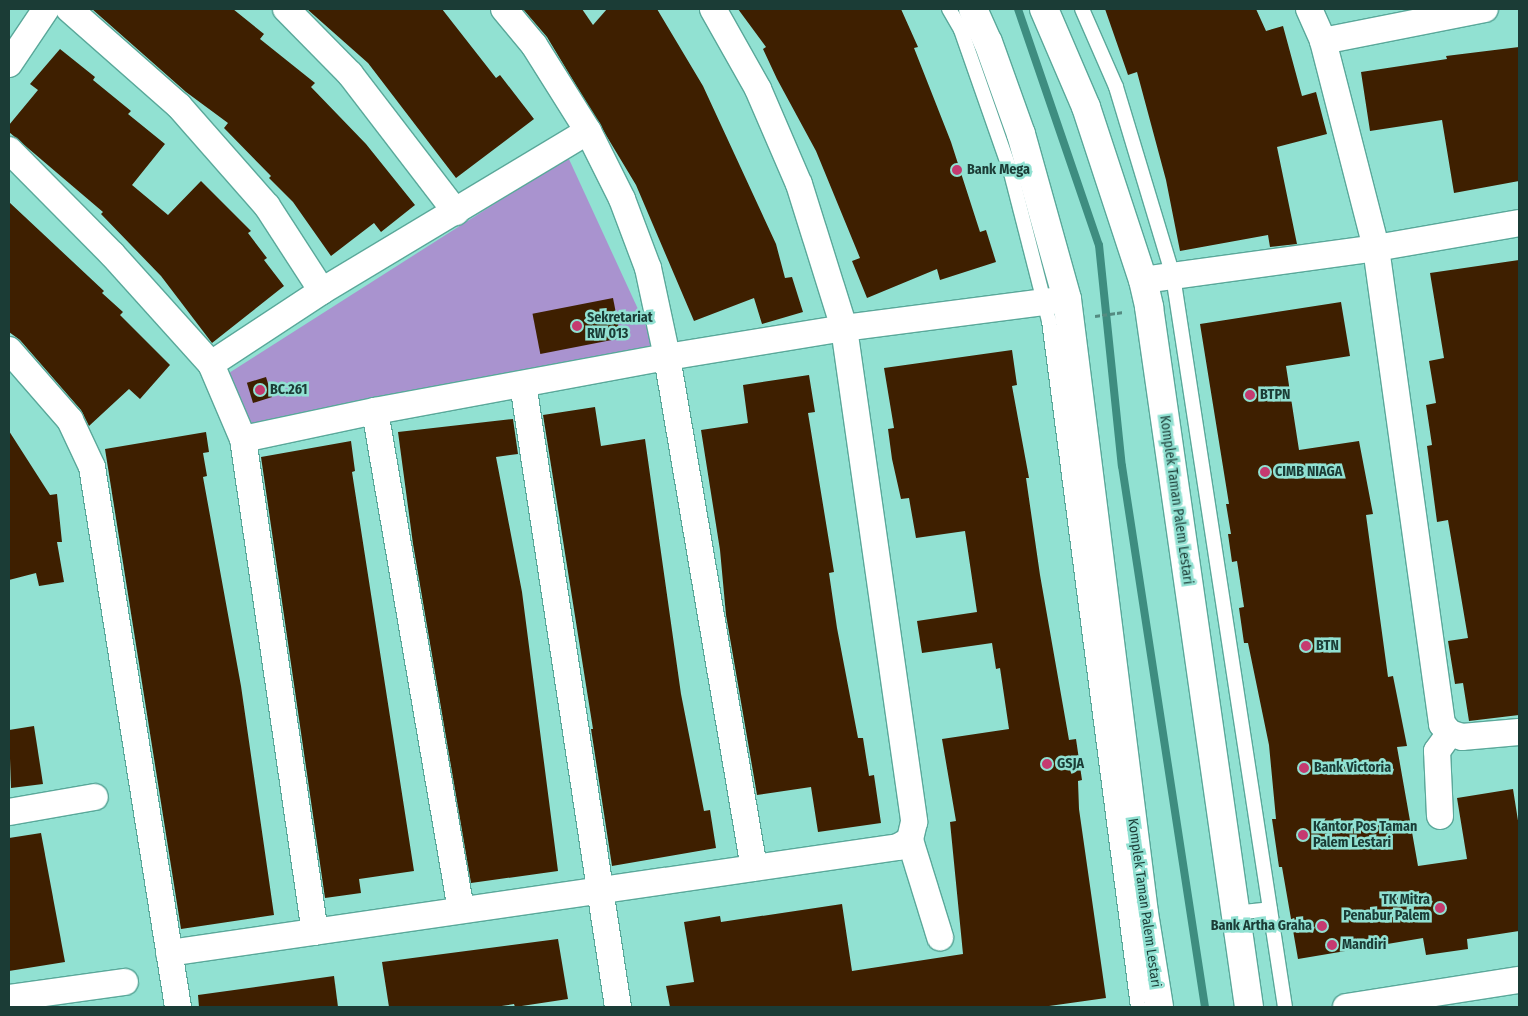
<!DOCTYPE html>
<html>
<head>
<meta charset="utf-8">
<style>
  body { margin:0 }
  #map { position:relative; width:1528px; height:1016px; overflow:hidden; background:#91e1d2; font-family:"Fira Sans Condensed",sans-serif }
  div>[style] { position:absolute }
  .green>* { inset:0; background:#a993cf }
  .stream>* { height:8px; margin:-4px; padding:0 4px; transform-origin:4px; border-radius:4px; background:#3e8d80 }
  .building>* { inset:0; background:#3e1f00; transform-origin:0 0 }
  .path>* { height:3px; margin-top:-1.5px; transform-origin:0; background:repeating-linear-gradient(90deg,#548b81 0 5px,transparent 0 7.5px) }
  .roads { filter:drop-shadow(1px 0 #5aa89a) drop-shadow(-1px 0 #5aa89a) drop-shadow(0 1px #5aa89a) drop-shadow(0 -1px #5aa89a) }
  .service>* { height:14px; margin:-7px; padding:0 7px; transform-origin:7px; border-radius:7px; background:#fff }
  .minor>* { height:26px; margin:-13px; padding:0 13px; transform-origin:13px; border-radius:13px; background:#fff }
  .tertiary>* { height:28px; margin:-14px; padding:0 14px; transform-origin:14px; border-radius:14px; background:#fff }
  .dots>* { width:14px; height:14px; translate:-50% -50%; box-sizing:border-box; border:2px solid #91e1d2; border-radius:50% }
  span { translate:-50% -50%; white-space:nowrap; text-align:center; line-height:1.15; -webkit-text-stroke:5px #91e1d2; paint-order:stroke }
  .poi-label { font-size:14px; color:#1b3c36; font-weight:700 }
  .left { translate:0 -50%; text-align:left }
  .right { translate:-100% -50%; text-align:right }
  .street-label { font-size:14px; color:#1b3c36 }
  .frame { position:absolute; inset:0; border:10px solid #1b3c36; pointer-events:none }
</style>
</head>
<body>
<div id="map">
  <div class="green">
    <div style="clip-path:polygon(568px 157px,655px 346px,239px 429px,221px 378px)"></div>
  </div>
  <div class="stream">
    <div style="left:1018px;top:9px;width:250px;rotate:71.1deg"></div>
    <div style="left:1099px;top:245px;width:222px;rotate:84.1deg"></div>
    <div style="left:1122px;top:466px;width:547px;rotate:81.28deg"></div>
  </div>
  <div class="building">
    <div style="clip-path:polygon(92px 9px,233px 9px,264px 34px,260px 39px,315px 83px,311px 87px,366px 144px,415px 205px,381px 232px,374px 223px,331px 256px,293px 202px,269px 178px,271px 176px,224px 128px,228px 123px,186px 92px)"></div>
    <div style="clip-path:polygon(307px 9px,442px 9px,496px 78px,500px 75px,534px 119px,456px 178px,368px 63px)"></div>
    <div style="clip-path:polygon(523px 9px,582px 9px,593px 25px,607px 9px,657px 9px,703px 86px,776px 244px,785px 278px,792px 277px,803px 312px,762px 324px,754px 298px,694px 321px,636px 185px,547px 37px)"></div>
    <div style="clip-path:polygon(738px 9px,901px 9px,918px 47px,914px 48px,951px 142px,980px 232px,986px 230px,996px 262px,940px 280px,937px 269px,867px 298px,852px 261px,860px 258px,816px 151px,777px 79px,763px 49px,766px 47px)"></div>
    <div style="clip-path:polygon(1105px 9px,1256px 9px,1266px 31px,1283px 26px,1302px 96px,1316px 92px,1327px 134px,1277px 147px,1297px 244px,1270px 247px,1268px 235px,1180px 251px,1166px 180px,1137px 72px,1128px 75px)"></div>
    <div style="clip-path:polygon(1519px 47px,1519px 181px,1454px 193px,1442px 120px,1370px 131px,1361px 72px,1447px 59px,1446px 56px)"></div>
    <div style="clip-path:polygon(60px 49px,95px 77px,93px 80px,131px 111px,128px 114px,165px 144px,132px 185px,168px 215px,201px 181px,251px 231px,248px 233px,267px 258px,264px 260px,284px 286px,212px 343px,161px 276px,101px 214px,103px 212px,9px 132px,9px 125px,38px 90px,30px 84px)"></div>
    <div style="clip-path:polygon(9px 202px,104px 291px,102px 293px,123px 312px,120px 315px,170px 365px,140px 399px,129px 389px,89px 426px,81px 410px,20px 340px,9px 332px)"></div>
    <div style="clip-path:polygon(1519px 260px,1519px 715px,1469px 721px,1463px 683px,1455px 684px,1448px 641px,1468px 638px,1448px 520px,1437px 522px,1427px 446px,1432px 445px,1426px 405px,1436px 403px,1429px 361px,1444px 358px,1430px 273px)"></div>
    <div style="left:613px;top:298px;width:41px;height:82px;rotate:79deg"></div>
    <div style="clip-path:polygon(1341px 302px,1350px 356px,1286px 366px,1299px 450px,1359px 441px,1373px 514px,1366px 515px,1388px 677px,1393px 676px,1407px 746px,1397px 747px,1418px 866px,1467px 859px,1457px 798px,1513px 789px,1519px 827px,1519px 931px,1467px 939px,1468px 949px,1426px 955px,1423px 938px,1298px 959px,1282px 867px,1279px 867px,1272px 819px,1276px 819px,1269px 745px,1248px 643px,1244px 643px,1239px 608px,1244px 607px,1237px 561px,1232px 562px,1228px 534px,1231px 534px,1226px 504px,1229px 504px,1200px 324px)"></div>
    <div style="clip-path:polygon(1012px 350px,1017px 385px,1012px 386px,1029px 478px,1026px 478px,1040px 575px,1069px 740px,1076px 739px,1082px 780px,1078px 781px,1079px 809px,1106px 998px,1042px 1007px,670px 1007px,666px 986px,694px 982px,684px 922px,720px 916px,721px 922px,842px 904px,852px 971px,963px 954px,950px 822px,956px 821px,942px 739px,1009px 729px,1000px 668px,996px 669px,992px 643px,922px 653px,917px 621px,977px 612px,965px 531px,916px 538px,909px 498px,901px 499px,892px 459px,888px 429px,894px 428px,884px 368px)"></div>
    <div style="clip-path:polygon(809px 375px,815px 412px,808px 413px,834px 572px,829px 573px,837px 628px,858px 738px,863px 738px,869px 776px,874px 775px,881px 823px,818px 832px,811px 787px,757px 795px,726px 615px,720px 550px,701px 430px,748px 423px,743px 385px)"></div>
    <div style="left:266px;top:377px;width:21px;height:20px;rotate:73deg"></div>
    <div style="clip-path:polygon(595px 407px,601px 446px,645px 439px,681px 694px,704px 811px,710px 810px,716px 848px,612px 866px,591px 729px,593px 729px,543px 415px)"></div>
    <div style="clip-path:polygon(513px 419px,518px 454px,496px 457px,522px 592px,558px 871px,471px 883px,413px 544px,398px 432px)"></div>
    <div style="clip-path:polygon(9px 431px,50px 495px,57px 494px,62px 542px,57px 542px,64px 582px,39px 586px,36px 573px,9px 580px)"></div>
    <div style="clip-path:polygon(206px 432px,209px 452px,203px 453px,207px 476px,203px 477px,241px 686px,274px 915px,181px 929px,105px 449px)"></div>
    <div style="clip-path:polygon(351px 441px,355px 471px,352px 472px,414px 871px,359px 879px,361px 893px,325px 898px,261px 457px)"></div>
    <div style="clip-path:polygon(34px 726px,43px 784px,11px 788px,9px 730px)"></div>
    <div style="clip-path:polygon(41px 833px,65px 962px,9px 971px,9px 838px)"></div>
    <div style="clip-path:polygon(558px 939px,568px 999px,515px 1007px,514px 1004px,495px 1007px,389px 1007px,382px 962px)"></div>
    <div style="clip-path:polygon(334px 976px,338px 1007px,199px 1007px,198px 995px)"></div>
  </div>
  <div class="path">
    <div style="left:1095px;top:316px;width:29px;rotate:-8deg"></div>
  </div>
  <div class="roads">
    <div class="service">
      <div style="left:949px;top:9px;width:24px;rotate:60deg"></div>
      <div style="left:961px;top:30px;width:151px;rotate:70.7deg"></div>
      <div style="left:1011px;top:173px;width:153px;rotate:75.6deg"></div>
      <div style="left:1049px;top:321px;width:692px;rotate:82.61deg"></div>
      <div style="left:1082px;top:9px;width:85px;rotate:66.4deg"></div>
      <div style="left:1116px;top:87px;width:197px;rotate:73.2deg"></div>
      <div style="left:1173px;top:276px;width:740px;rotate:81.29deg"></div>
      <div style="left:1234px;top:913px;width:36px;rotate:-6deg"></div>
    </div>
    <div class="minor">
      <div style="left:69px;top:9px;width:147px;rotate:41.4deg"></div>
      <div style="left:179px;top:106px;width:133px;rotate:48.7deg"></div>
      <div style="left:267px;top:206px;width:101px;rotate:57.1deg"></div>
      <div style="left:286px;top:9px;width:91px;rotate:45.4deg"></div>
      <div style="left:350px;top:74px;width:174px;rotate:52.5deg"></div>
      <div style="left:504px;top:9px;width:47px;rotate:50.2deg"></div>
      <div style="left:534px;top:45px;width:102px;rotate:57.9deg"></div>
      <div style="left:588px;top:131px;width:76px;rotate:63.4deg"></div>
      <div style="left:622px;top:199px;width:74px;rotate:69.4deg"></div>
      <div style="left:648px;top:268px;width:91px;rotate:77.9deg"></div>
      <div style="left:667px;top:357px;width:518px;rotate:80.34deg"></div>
      <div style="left:713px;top:9px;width:92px;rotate:60.6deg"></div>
      <div style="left:758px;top:89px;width:103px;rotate:66.7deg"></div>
      <div style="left:799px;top:184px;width:151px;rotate:72.6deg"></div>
      <div style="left:844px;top:328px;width:499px;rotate:81.9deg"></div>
      <div style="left:914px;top:822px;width:18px;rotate:103deg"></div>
      <div style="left:910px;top:840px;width:102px;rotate:72.8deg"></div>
      <div style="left:1309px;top:9px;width:35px;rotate:66deg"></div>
      <div style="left:1323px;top:41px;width:214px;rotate:75.6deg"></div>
      <div style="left:1376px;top:248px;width:481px;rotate:82.1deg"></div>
      <div style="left:1442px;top:724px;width:12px;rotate:48deg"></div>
      <div style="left:1450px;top:733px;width:13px;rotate:18deg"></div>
      <div style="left:1462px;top:737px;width:57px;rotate:-5deg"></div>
      <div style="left:1323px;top:41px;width:165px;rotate:-11.2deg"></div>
      <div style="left:9px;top:64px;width:66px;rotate:-56.1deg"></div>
      <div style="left:9px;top:150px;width:146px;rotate:45.3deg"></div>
      <div style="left:112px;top:254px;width:148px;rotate:48deg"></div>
      <div style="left:211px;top:364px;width:82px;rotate:66.9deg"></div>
      <div style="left:243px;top:439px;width:498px;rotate:81.7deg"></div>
      <div style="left:1143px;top:280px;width:235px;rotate:-7.8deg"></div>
      <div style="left:1376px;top:248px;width:145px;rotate:-9.9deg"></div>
      <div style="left:9px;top:350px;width:93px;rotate:48.9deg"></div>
      <div style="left:70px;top:420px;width:52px;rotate:64.9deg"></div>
      <div style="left:92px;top:467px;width:547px;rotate:80.95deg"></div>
      <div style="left:211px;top:364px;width:133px;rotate:-33.3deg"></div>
      <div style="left:322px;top:291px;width:310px;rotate:-31deg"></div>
      <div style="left:523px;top:384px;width:630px;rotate:81.33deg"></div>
      <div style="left:375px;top:411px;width:506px;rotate:80.22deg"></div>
      <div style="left:243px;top:439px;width:135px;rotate:-12deg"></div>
      <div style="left:375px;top:411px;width:297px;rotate:-10.5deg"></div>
      <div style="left:667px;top:357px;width:179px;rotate:-9.3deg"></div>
      <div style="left:844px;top:328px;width:225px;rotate:-7.4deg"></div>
      <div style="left:9px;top:812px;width:87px;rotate:-9.9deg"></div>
      <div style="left:1440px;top:816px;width:65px;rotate:-92.6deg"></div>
      <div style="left:1437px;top:751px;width:22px;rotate:-54deg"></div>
      <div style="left:169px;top:953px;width:737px;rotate:-8.27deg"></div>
      <div style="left:898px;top:847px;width:14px;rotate:-30deg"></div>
      <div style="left:9px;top:998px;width:117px;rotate:-7.9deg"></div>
      <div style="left:1346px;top:1007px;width:175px;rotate:-8.9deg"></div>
    </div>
    <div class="tertiary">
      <div style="left:973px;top:9px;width:36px;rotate:66deg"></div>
      <div style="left:988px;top:42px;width:98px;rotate:70.3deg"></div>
      <div style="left:1021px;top:134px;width:171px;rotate:74.4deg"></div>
      <div style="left:1067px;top:299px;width:619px;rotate:82.85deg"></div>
      <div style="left:1144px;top:913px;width:95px;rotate:80.9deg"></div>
      <div style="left:1044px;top:9px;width:107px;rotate:66.8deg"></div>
      <div style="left:1086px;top:107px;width:182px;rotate:71.8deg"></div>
      <div style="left:1143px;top:280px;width:28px;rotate:77deg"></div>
      <div style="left:1149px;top:307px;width:707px;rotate:81.87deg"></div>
    </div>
  </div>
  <div class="dots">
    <div style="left:957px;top:170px;background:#c53a70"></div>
    <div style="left:577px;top:326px;background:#c53a70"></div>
    <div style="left:260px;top:390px;background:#c53a70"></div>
    <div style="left:1250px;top:395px;background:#c53a70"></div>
    <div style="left:1265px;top:472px;background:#c53a70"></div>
    <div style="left:1306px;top:646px;background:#c53a70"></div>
    <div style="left:1047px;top:764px;background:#c53a70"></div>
    <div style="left:1304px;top:768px;background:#c53a70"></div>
    <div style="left:1303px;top:835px;background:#c53a70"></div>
    <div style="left:1440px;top:908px;background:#c53a70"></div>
    <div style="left:1322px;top:926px;background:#c53a70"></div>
    <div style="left:1332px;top:945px;background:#c53a70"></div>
  </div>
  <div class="poi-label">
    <span class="left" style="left:967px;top:170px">Bank Mega</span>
    <span class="left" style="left:587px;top:326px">Sekretariat<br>RW 013</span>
    <span class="left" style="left:270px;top:390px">BC.261</span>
    <span class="left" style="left:1260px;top:395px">BTPN</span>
    <span class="left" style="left:1275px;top:472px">CIMB NIAGA</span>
    <span class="left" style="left:1316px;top:646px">BTN</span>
    <span class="left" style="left:1057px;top:764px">GSJA</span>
    <span class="left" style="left:1314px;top:768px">Bank Victoria</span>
    <span class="left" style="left:1313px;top:835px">Kantor Pos Taman<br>Palem Lestari</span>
    <span class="right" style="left:1430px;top:908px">TK Mitra<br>Penabur Palem</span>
    <span class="right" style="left:1312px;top:926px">Bank Artha Graha</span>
    <span class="left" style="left:1342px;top:945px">Mandiri</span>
  </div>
  <div class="street-label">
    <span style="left:1176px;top:500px;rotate:82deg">Komplek Taman Palem Lestari</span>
    <span style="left:1144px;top:903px;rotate:82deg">Komplek Taman Palem Lestari</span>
  </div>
  <div class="frame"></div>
</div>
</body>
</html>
